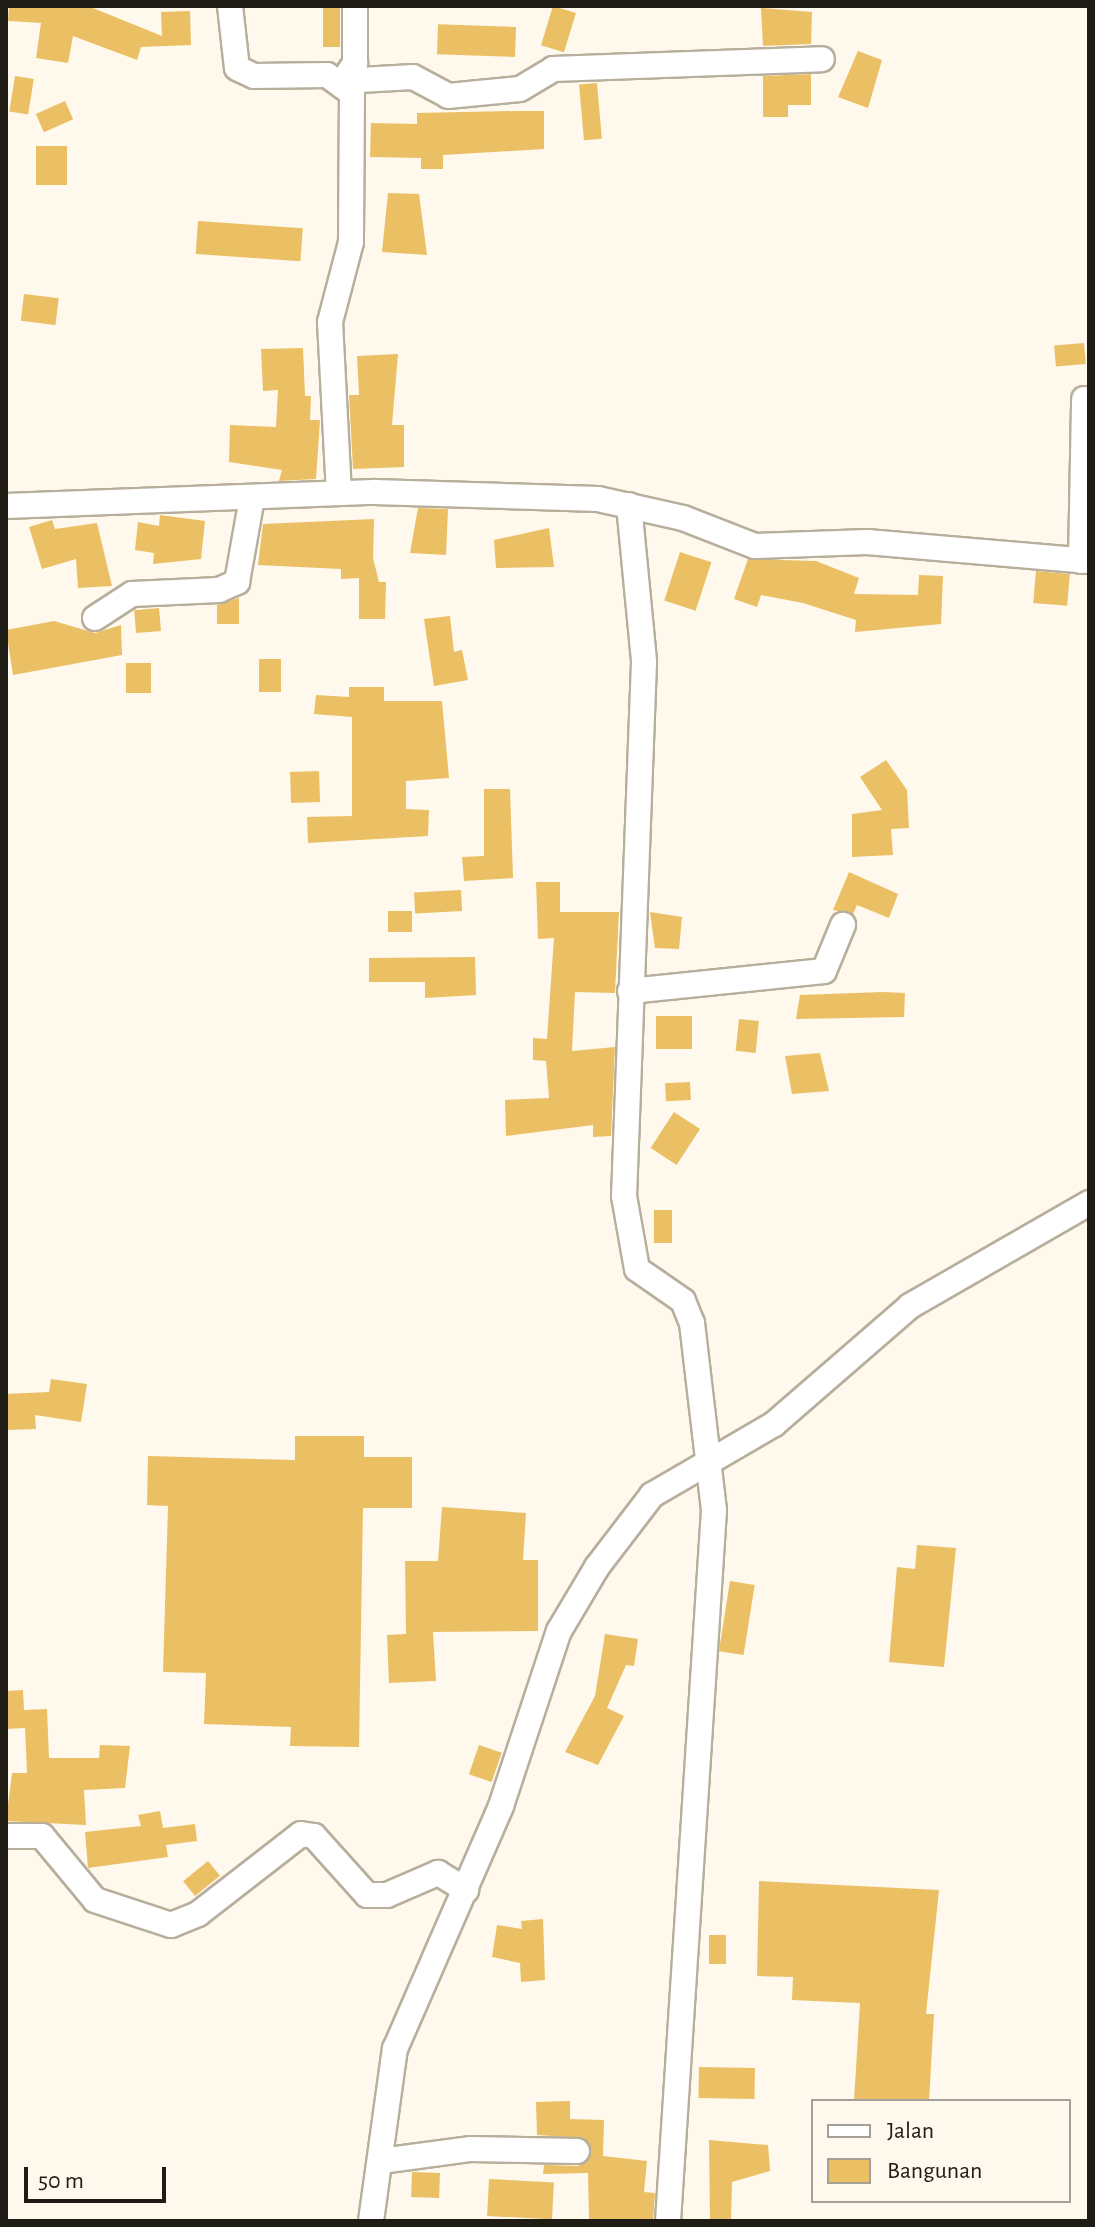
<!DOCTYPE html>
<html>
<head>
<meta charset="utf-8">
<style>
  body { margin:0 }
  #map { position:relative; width:1095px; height:2227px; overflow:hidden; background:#fef8ed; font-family:"Alegreya Sans",sans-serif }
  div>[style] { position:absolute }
  .building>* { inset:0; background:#ebc064; transform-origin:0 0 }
  .roads { filter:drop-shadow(2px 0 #b7ae9c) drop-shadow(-2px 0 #b7ae9c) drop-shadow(0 2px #b7ae9c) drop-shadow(0 -2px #b7ae9c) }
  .minor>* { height:24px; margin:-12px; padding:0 12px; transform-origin:12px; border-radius:12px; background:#fff }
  span { translate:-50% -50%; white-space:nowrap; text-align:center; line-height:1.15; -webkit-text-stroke:8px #fef8ed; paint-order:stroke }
  .frame { position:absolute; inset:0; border:8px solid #1f1b15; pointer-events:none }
  .legend { position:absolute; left:811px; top:2099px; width:260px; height:104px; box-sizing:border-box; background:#fef8ed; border:2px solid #a5a097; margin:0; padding:10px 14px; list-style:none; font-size:24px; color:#1f1b15 }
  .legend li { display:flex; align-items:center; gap:16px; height:40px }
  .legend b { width:40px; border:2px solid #a5a097 }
  .scale { position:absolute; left:24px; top:2167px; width:142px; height:36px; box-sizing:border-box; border:4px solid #1f1b15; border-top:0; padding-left:10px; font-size:24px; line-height:28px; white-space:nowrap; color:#1f1b15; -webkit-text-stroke:6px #fef8ed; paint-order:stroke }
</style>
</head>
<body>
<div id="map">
  <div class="building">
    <div style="clip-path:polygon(9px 6px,88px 6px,162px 36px,161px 12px,190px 11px,191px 45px,141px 47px,137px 60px,73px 36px,68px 63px,36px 58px,41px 23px,8px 21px)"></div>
    <div style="left:323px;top:6px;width:17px;height:41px"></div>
    <div style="left:553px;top:6px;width:24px;height:41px;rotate:17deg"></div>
    <div style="clip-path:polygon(761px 8px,812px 12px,811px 44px,763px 46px)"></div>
    <div style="left:516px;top:27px;width:30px;height:78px;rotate:92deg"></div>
    <div style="clip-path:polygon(858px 51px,882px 60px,868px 108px,838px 97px)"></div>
    <div style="clip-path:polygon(811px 74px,811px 105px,788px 105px,788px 117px,763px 117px,763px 76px)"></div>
    <div style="left:15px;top:76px;width:19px;height:36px;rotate:9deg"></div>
    <div style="left:597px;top:83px;width:56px;height:18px;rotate:85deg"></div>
    <div style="left:65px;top:101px;width:20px;height:32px;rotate:66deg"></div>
    <div style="clip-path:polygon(515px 111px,544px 111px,544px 149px,443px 155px,443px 169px,421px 169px,421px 158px,370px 157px,371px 123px,417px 124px,417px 113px)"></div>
    <div style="left:36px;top:146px;width:31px;height:39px"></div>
    <div style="clip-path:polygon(388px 193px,419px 194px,427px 255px,382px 252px)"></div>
    <div style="left:198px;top:221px;width:105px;height:33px;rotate:4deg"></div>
    <div style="left:24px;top:294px;width:35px;height:27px;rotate:7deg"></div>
    <div style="left:1084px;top:343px;width:21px;height:30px;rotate:85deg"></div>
    <div style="clip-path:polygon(303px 348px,305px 396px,311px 396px,310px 420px,320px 420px,316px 479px,279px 481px,282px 470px,229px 462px,230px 425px,276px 427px,278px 390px,263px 391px,261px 349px)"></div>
    <div style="clip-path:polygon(398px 354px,392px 425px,404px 425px,404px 467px,353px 469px,349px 395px,359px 395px,357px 356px)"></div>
    <div style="clip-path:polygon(418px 508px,448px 509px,446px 555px,410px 553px)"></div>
    <div style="clip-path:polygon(160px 515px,205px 521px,201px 559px,153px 564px,154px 553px,135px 550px,138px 522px,159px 526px)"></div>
    <div style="clip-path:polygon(374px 519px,373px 558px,379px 582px,386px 582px,385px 619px,359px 619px,359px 578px,341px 579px,341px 569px,258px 565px,263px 524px)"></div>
    <div style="clip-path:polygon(52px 520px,55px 529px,97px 523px,112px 586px,78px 588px,76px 559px,42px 569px,29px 527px)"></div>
    <div style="clip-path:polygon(549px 528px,554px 567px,496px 568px,494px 540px)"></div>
    <div style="left:680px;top:552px;width:33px;height:51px;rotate:18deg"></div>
    <div style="clip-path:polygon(748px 559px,816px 561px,859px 578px,854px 594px,918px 595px,919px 575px,943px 576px,941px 624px,855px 632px,856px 620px,803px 603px,761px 595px,757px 607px,734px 599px)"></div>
    <div style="left:1036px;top:571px;width:34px;height:32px;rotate:5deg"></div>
    <div style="clip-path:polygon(239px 598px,239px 624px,217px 624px,217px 605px)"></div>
    <div style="left:159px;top:608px;width:23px;height:25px;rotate:85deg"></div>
    <div style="clip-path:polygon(450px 616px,454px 652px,462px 650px,468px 680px,434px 686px,424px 619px)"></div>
    <div style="clip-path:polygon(54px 621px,95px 633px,121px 625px,122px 655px,13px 675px,6px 630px)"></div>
    <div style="left:259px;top:659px;width:22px;height:33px"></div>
    <div style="left:126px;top:663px;width:25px;height:30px"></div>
    <div style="clip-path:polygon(349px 687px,384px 687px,384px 701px,442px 701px,449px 778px,406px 781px,406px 809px,429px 810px,428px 836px,308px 843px,307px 817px,352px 816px,352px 717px,314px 714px,316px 695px,349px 697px)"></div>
    <div style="clip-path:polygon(886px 760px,907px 790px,909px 828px,891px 829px,893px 855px,852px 857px,852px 814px,882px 810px,860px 777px)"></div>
    <div style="left:319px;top:771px;width:31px;height:29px;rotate:88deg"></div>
    <div style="clip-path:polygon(484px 789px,510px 789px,513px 878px,464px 881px,462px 857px,484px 856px)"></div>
    <div style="clip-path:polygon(849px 872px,898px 894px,889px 918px,857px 905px,853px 914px,833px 910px)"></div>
    <div style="clip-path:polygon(536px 882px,560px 882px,560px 912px,619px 912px,615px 993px,575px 992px,572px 1051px,615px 1047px,611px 1136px,593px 1137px,593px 1125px,506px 1136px,505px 1100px,549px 1098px,546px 1061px,533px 1060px,533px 1038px,547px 1039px,554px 938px,538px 939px)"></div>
    <div style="left:461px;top:890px;width:21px;height:47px;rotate:87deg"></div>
    <div style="left:388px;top:911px;width:24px;height:21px"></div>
    <div style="clip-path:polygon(650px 912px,682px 917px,679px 949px,655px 948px)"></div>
    <div style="clip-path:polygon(475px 957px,476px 995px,425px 998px,425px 982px,369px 982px,369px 958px)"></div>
    <div style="clip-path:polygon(883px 992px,905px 993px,904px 1017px,796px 1019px,800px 995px)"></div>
    <div style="left:656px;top:1016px;width:36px;height:33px"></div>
    <div style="left:739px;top:1019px;width:20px;height:32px;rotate:6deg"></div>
    <div style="clip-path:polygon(820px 1053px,829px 1091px,792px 1094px,785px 1056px)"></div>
    <div style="left:690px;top:1082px;width:18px;height:25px;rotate:87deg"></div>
    <div style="left:674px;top:1112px;width:31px;height:43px;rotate:33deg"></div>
    <div style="left:654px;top:1210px;width:18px;height:33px"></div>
    <div style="clip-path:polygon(51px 1379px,87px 1384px,81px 1422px,35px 1415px,36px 1429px,6px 1430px,6px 1394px,49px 1392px)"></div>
    <div style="clip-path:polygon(295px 1436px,364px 1436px,364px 1457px,412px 1457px,412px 1508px,363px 1508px,359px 1747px,290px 1746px,291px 1727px,204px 1724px,206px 1673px,163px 1672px,168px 1506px,147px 1505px,148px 1456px,295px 1460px)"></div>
    <div style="clip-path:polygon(442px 1507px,526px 1513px,523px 1560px,538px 1560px,538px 1631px,433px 1632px,436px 1681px,389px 1683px,387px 1635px,406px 1634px,405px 1561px,438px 1561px)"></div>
    <div style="clip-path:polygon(917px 1545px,956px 1548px,944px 1667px,889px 1662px,897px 1567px,915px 1569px)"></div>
    <div style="left:730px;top:1581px;width:25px;height:71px;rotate:9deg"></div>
    <div style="clip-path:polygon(605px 1634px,638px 1639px,634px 1666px,626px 1665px,607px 1708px,624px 1716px,598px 1765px,565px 1752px,595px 1696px)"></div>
    <div style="clip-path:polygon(23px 1690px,24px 1710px,47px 1709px,49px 1758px,99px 1758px,100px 1745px,130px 1746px,125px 1788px,84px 1790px,86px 1825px,6px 1821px,12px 1773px,27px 1773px,25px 1728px,6px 1729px,6px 1691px)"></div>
    <div style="left:479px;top:1745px;width:24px;height:31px;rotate:19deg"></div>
    <div style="clip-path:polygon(160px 1811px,163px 1828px,195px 1824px,197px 1841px,166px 1845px,168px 1857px,88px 1868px,85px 1832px,141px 1826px,138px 1815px)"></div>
    <div style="left:208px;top:1861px;width:19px;height:32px;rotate:51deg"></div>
    <div style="clip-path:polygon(759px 1881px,939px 1890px,926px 2014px,934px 2014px,929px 2101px,854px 2101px,860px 2003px,792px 2000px,793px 1977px,757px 1976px)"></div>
    <div style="clip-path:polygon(543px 1919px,545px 1980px,521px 1982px,520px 1963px,492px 1957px,497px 1925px,522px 1929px,521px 1921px)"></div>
    <div style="left:709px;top:1935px;width:17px;height:29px"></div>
    <div style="left:699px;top:2067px;width:56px;height:31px;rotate:1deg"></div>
    <div style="clip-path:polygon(570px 2101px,570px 2119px,604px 2120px,603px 2156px,647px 2161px,644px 2192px,655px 2193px,653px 2221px,589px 2221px,588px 2173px,543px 2174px,544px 2165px,578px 2166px,590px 2158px,584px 2138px,537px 2135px,536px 2102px)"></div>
    <div style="clip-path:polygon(709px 2140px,768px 2145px,770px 2171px,732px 2182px,731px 2221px,710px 2221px)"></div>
    <div style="left:412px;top:2172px;width:28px;height:25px;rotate:2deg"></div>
    <div style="left:489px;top:2179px;width:65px;height:37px;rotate:3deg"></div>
  </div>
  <div class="roads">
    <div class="minor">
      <div style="left:230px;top:6px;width:62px;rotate:83.6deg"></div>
      <div style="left:237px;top:68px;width:19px;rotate:25deg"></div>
      <div style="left:254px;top:76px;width:73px;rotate:-0.8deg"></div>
      <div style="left:327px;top:75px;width:31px;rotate:36deg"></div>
      <div style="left:352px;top:93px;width:149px;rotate:90.4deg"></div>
      <div style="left:351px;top:242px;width:83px;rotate:104.7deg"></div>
      <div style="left:330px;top:322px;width:171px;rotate:87deg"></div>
      <div style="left:343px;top:81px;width:70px;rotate:-3.3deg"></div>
      <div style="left:413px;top:77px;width:40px;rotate:28deg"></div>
      <div style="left:448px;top:96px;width:72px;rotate:-5.6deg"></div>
      <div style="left:520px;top:89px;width:39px;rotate:-31deg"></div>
      <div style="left:553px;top:69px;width:269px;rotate:-2.1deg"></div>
      <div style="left:343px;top:81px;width:22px;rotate:-56deg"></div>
      <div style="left:355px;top:63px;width:57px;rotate:-90deg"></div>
      <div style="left:629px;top:505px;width:158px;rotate:84.5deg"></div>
      <div style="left:644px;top:662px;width:534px;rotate:92.14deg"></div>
      <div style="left:624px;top:1196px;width:74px;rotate:79.9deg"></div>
      <div style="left:637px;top:1269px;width:56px;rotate:34.8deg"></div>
      <div style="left:683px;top:1301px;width:24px;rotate:68deg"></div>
      <div style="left:692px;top:1323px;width:188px;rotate:83.3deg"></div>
      <div style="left:714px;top:1510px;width:712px;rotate:93.7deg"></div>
      <div style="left:6px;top:506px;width:368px;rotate:-2.2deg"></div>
      <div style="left:374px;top:492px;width:224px;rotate:1.8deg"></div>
      <div style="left:598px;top:499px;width:87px;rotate:12.6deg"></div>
      <div style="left:683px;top:518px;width:77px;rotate:21.3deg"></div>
      <div style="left:755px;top:546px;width:112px;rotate:-2deg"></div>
      <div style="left:867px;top:542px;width:223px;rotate:4.9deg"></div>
      <div style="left:1081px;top:561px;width:162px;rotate:-88.9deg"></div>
      <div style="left:95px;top:618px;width:44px;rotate:-33deg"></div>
      <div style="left:132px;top:594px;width:87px;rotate:-2.6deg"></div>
      <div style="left:219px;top:590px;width:20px;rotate:-24deg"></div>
      <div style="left:237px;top:582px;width:85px;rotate:-79.9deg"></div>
      <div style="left:630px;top:991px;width:195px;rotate:-5.9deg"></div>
      <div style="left:824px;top:971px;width:50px;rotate:-67.6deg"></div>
      <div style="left:6px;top:1836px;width:36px"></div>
      <div style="left:42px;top:1836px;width:83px;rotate:50.4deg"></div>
      <div style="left:95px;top:1900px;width:80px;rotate:18.2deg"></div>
      <div style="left:171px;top:1925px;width:29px;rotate:-22deg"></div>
      <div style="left:198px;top:1914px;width:130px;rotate:-37.8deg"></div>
      <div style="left:301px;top:1834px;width:13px;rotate:9deg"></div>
      <div style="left:314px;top:1836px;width:79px;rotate:48.1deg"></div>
      <div style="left:367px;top:1895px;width:20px"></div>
      <div style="left:387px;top:1895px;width:56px;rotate:-23.3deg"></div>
      <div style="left:438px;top:1873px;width:33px;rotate:31deg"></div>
      <div style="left:381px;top:2161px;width:91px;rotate:-7.6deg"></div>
      <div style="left:471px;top:2149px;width:106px;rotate:1.1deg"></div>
      <div style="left:371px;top:2221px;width:174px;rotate:-82.1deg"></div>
      <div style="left:395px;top:2049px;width:265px;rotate:-66.4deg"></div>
      <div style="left:501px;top:1806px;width:184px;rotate:-71.7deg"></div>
      <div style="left:559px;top:1631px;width:74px;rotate:-59.3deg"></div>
      <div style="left:597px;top:1567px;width:91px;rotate:-52.6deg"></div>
      <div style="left:652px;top:1495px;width:141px;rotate:-30.2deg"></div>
      <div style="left:774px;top:1424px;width:180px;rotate:-40.9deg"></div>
      <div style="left:910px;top:1306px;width:207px;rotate:-29.9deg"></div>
    </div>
  </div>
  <div class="frame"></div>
  <ul class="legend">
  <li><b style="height:10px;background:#fff"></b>Jalan</li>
  <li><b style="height:22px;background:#ebc064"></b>Bangunan</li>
  </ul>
  <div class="scale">50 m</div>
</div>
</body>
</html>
